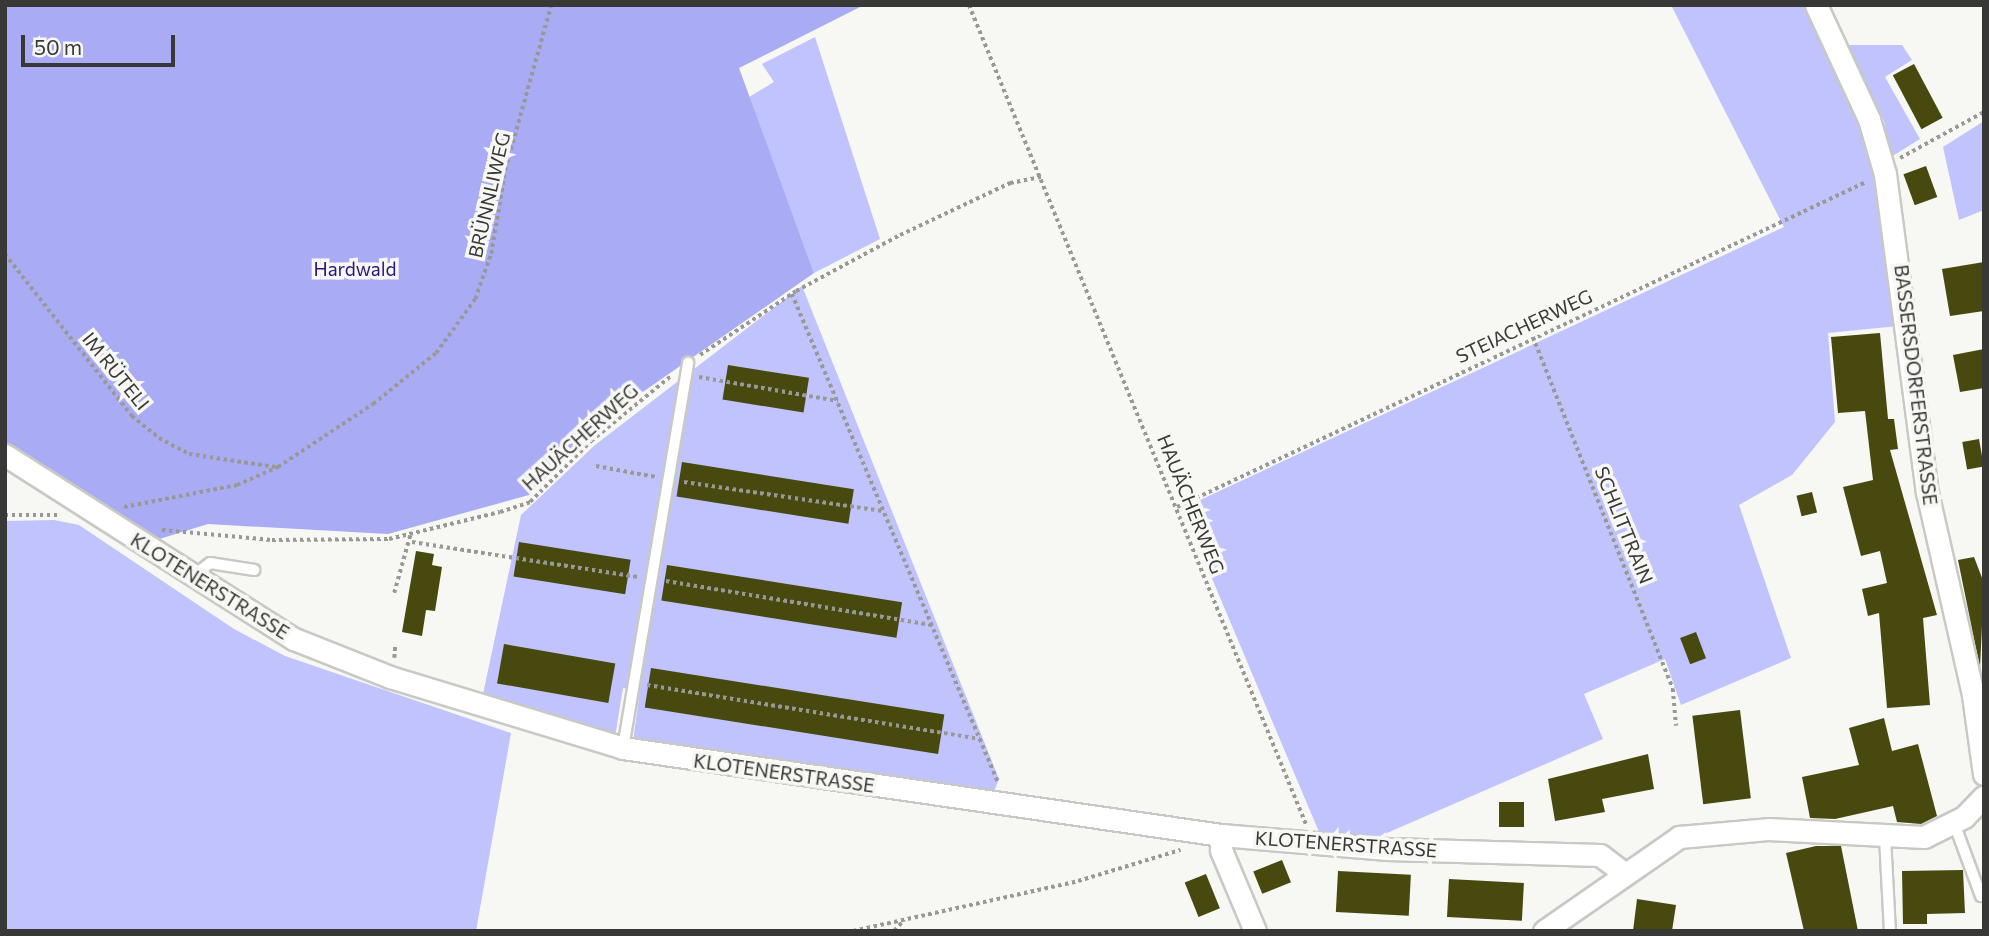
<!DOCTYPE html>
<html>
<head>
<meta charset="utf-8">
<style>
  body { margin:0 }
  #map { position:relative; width:1989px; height:936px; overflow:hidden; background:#f7f7f3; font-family:Commissioner,sans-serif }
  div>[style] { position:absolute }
  .green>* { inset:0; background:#c0c3fd }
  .forest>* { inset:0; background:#a9acf4 }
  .building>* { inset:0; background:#47490f; transform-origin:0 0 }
  .path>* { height:3.5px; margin-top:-1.75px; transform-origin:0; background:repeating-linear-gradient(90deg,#989996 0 3.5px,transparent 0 7px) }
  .roads { filter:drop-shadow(2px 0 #c8c9c4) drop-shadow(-2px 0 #c8c9c4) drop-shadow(0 2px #c8c9c4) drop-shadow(0 -2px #c8c9c4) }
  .lane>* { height:10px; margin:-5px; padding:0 5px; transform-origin:5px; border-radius:5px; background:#fff }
  .street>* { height:21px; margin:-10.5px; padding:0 10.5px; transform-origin:10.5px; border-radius:10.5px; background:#fff }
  span { translate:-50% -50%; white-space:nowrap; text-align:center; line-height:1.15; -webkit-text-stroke:7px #f7f7f3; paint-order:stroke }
  .street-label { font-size:19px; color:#383937 }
  .park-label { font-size:19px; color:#2b157d }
  .frame { position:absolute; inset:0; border:7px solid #383937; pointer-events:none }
  .scale { position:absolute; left:21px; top:35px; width:154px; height:32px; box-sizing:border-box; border:4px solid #383937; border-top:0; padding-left:9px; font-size:21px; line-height:24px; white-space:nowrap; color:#383937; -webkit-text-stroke:5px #f7f7f3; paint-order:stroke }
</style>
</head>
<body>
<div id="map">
  <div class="green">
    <div style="clip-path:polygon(1671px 5px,1807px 5px,1833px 52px,1867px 141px,1898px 326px,1828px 333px,1835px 422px,1792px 475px,1739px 505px,1791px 658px,1681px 705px,1665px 659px,1584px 694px,1603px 739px,1380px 836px,1319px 832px,1189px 524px,1198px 501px,1784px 227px)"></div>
    <div style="clip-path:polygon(815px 37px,880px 239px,814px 273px,749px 97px,774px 82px,762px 64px)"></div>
    <div style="clip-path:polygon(1848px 45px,1902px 45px,1912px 60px,1885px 77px,1920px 139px,1891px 157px,1884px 121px)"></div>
    <div style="clip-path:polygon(1984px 121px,1984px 210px,1959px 220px,1943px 147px)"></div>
    <div style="clip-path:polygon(802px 286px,999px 779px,993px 794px,633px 741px,640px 690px,623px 688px,615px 737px,483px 694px,521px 515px,595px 445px)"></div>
    <div style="clip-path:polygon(54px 520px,79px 525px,234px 629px,285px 656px,511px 733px,476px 931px,5px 931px,5px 521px)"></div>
  </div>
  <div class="forest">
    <div style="clip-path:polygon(5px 5px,864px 5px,739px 68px,814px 273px,601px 421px,529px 495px,388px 534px,208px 524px,153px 541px,5px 444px)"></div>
  </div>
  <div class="building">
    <div style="left:1914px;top:64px;width:61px;height:24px;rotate:62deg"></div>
    <div style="left:1926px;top:166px;width:33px;height:24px;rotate:70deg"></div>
    <div style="clip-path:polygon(1984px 262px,1984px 311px,1950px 316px,1942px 269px)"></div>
    <div style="clip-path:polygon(1880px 333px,1888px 419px,1894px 419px,1898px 449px,1890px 450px,1937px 615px,1923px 618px,1930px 705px,1887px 708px,1879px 613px,1868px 616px,1862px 589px,1887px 583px,1880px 551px,1861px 556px,1843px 487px,1873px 480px,1865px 411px,1838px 413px,1831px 337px)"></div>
    <div style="clip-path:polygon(1984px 349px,1984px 388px,1960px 392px,1953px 355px)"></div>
    <div style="left:728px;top:365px;width:82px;height:35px;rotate:9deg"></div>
    <div style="left:1979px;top:439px;width:28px;height:17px;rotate:80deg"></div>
    <div style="left:682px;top:462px;width:174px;height:35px;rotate:9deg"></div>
    <div style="left:1812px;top:492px;width:21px;height:16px;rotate:76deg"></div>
    <div style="left:519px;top:542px;width:113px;height:35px;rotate:9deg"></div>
    <div style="clip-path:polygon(416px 551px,434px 554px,432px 565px,442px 567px,435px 611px,426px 610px,422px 636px,402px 632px)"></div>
    <div style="clip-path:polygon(1974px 557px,1984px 583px,1980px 668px,1958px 560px)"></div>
    <div style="left:667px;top:565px;width:238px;height:36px;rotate:9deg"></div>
    <div style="left:1696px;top:632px;width:28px;height:17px;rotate:69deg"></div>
    <div style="left:504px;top:644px;width:113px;height:40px;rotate:10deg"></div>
    <div style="left:651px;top:668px;width:297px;height:40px;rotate:9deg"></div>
    <div style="left:1740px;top:710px;width:89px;height:48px;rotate:83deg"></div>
    <div style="clip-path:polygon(1884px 718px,1892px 751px,1918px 744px,1937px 816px,1921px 824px,1897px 822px,1893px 806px,1835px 819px,1810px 818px,1802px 777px,1859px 765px,1849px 728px)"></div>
    <div style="clip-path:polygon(1648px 754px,1654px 789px,1602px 799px,1605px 812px,1555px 821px,1548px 779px)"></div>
    <div style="left:1499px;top:802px;width:25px;height:25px"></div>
    <div style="clip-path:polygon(1816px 846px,1841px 846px,1858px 931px,1804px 931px,1786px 853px)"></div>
    <div style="left:1282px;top:860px;width:24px;height:31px;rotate:68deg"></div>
    <div style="clip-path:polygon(1963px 870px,1965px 913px,1927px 914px,1927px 924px,1903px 924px,1902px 871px)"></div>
    <div style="left:1338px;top:871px;width:73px;height:41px;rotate:3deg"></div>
    <div style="left:1206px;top:874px;width:37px;height:23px;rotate:68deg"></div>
    <div style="left:1449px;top:879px;width:75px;height:38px;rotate:3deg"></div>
    <div style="clip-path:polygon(1637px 899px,1676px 905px,1672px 931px,1633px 931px)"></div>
  </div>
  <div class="path">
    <div style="left:969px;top:5px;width:886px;rotate:67.63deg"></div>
    <div style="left:1900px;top:158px;width:96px;rotate:-28.7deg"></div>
    <div style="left:5px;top:254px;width:206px;rotate:51.9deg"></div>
    <div style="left:132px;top:416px;width:35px;rotate:39deg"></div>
    <div style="left:159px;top:438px;width:34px;rotate:28deg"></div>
    <div style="left:189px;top:454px;width:87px;rotate:8.6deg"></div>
    <div style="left:792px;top:294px;width:530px;rotate:67.11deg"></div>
    <div style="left:1533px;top:337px;width:379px;rotate:68.3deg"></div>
    <div style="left:1673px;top:689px;width:37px;rotate:85deg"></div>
    <div style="left:700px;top:355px;width:115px;rotate:-33.7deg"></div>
    <div style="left:796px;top:291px;width:118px;rotate:-28.3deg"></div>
    <div style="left:900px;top:235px;width:122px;rotate:-25.3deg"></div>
    <div style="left:1010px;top:183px;width:32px;rotate:-11deg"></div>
    <div style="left:699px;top:377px;width:141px;rotate:9.8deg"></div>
    <div style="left:596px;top:466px;width:61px;rotate:10.4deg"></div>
    <div style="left:684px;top:482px;width:202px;rotate:8.3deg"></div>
    <div style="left:124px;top:507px;width:115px;rotate:-11deg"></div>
    <div style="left:237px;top:485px;width:45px;rotate:-23.7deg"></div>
    <div style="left:278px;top:467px;width:114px;rotate:-33.6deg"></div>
    <div style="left:373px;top:404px;width:81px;rotate:-39deg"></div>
    <div style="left:436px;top:353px;width:67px;rotate:-54.2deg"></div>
    <div style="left:475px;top:299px;width:48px;rotate:-70.4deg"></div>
    <div style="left:491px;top:254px;width:85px;rotate:-80.5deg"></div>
    <div style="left:505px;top:170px;width:171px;rotate:-74.4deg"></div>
    <div style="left:1177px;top:507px;width:762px;rotate:-25.25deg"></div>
    <div style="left:5px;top:515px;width:54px"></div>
    <div style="left:162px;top:530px;width:110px;rotate:5.2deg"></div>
    <div style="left:272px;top:540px;width:117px;rotate:-0.5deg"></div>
    <div style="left:389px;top:539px;width:114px;rotate:-13.7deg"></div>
    <div style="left:500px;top:512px;width:32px;rotate:-18deg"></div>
    <div style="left:530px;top:502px;width:86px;rotate:-45deg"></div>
    <div style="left:591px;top:441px;width:103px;rotate:-39.1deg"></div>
    <div style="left:412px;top:542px;width:229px;rotate:8.8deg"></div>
    <div style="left:666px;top:581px;width:271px;rotate:9.4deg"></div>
    <div style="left:394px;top:593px;width:63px;rotate:-74.4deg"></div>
    <div style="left:394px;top:658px;width:12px;rotate:-85deg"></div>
    <div style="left:647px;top:685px;width:337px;rotate:9.2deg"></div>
    <div style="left:853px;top:931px;width:230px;rotate:-12.5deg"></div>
    <div style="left:1078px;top:881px;width:107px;rotate:-16.9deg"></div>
    <div style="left:894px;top:931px;width:15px;rotate:-48deg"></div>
  </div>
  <div class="roads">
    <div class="lane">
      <div style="left:193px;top:576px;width:21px;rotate:-37deg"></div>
      <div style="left:210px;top:563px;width:45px;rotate:9deg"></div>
      <div style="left:623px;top:748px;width:391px;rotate:-80.4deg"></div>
      <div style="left:1954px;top:823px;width:78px;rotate:69.7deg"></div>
      <div style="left:1885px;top:837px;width:94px;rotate:87deg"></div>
    </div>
    <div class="street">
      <div style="left:1816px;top:5px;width:126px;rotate:65.1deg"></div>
      <div style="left:1869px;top:119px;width:57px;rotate:73.8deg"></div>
      <div style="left:1885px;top:174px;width:321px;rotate:82.5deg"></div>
      <div style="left:1927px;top:492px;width:208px;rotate:77.2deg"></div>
      <div style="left:1973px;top:695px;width:80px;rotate:82.1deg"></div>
      <div style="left:5px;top:455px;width:343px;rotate:32.5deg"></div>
      <div style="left:294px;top:639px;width:103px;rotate:21.6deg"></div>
      <div style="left:390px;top:677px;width:244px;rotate:16.9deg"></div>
      <div style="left:623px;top:748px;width:604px;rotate:8.28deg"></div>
      <div style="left:1221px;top:835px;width:167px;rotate:4.8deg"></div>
      <div style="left:1387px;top:849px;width:213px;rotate:1.6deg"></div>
      <div style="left:1600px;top:855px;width:30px;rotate:37deg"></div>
      <div style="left:1221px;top:835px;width:15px;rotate:90deg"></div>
      <div style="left:1221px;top:850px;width:88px;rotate:67.2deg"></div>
      <div style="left:1544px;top:931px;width:165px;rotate:-34.8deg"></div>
      <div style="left:1679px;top:837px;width:89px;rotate:-5.1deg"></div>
      <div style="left:1768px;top:829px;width:156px;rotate:2.9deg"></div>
      <div style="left:1924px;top:837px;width:45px;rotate:-26.6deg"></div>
      <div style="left:1964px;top:817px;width:28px;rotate:-46deg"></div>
    </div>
  </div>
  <div class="street-label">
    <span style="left:489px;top:195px;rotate:-77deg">BRÜNNLIWEG</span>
    <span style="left:1524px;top:326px;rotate:-25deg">STEIACHERWEG</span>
    <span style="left:116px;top:371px;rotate:51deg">IM RÜTELI</span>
    <span style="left:1916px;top:385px;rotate:83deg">BASSERSDORFERSTRASSE</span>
    <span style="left:580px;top:437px;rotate:-42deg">HAUÄCHERWEG</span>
    <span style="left:1191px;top:504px;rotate:68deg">HAUÄCHERWEG</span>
    <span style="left:1624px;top:525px;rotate:68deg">SCHLITTRAIN</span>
    <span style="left:210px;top:586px;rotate:32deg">KLOTENERSTRASSE</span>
    <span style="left:784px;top:773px;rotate:8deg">KLOTENERSTRASSE</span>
    <span style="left:1346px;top:844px;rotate:4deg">KLOTENERSTRASSE</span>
  </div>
  <div class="park-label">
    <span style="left:355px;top:269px">Hardwald</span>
  </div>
  <div class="frame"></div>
  <div class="scale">50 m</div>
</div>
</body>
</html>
